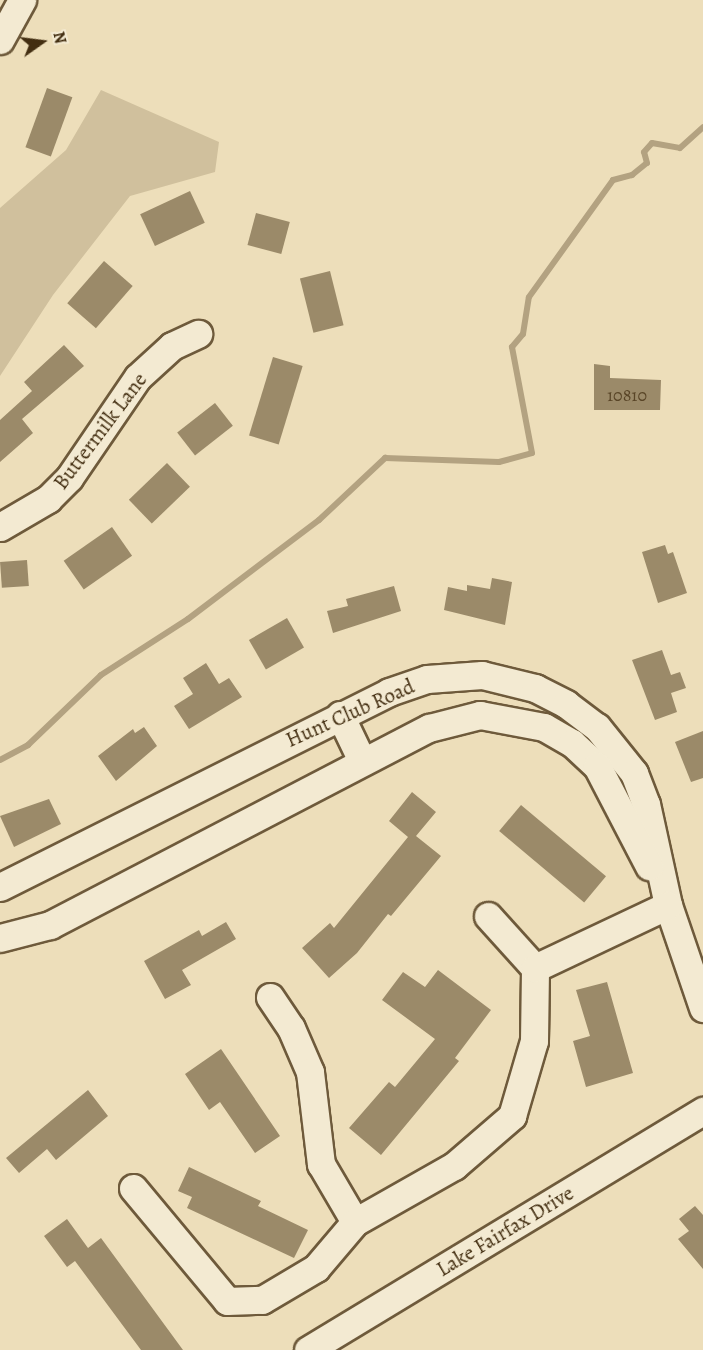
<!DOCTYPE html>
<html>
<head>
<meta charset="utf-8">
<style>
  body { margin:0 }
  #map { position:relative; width:703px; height:1350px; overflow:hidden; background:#eddeba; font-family:Alegreya,serif }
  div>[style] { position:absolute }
  .green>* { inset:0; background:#d0c09d }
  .stream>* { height:6px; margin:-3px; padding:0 3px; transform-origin:3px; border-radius:3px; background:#b3a281 }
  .building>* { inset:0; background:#9b8a69; transform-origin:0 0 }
  .roads { filter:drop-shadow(2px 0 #6e5a3b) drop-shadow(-2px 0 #6e5a3b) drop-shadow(0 2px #6e5a3b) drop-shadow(0 -2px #6e5a3b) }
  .minor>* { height:27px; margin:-13.5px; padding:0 13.5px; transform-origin:13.5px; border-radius:13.5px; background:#f3ead2 }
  span { translate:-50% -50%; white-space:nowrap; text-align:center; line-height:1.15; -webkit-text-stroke:5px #f3ead2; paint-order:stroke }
  .number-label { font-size:18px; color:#594527 }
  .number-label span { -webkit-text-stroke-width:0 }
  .street-label { font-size:21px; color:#432e11 }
  .north { position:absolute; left:12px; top:12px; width:60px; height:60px; -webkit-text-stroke:4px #f3ead2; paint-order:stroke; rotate:76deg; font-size:16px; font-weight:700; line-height:24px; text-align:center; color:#432e11 }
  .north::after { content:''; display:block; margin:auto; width:21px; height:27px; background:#432e11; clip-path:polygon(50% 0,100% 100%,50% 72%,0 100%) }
</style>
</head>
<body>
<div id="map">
  <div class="green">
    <div style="clip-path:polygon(101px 90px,219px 142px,215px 172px,130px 196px,53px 295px,0 376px,0 208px,66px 150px)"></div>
  </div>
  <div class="stream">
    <div style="left:0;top:760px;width:32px;rotate:-28deg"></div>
    <div style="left:28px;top:745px;width:101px;rotate:-43.8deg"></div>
    <div style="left:101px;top:675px;width:103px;rotate:-32.8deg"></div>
    <div style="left:188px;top:619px;width:164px;rotate:-37.1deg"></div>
    <div style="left:319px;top:520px;width:91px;rotate:-43.2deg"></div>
    <div style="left:385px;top:458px;width:114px;rotate:2deg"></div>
    <div style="left:499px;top:462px;width:34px;rotate:-15deg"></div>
    <div style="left:532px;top:453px;width:108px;rotate:-100.7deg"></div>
    <div style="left:512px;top:347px;width:17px;rotate:-50deg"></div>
    <div style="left:523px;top:334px;width:37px;rotate:-81deg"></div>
    <div style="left:529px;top:297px;width:144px;rotate:-54.3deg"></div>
    <div style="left:613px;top:180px;width:20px;rotate:-15deg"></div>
    <div style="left:632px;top:175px;width:19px;rotate:-39deg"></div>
    <div style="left:647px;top:163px;width:11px;rotate:-105deg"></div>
    <div style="left:644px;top:152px;width:12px;rotate:-48deg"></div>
    <div style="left:652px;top:143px;width:28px;rotate:10deg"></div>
    <div style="left:680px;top:148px;width:31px;rotate:-42deg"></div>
  </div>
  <div class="building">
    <div style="left:47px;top:88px;width:27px;height:63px;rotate:20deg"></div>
    <div style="left:190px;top:191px;width:35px;height:55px;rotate:65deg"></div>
    <div style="left:256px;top:213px;width:35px;height:33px;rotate:15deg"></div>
    <div style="left:104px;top:261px;width:38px;height:56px;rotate:41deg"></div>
    <div style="left:330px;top:271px;width:56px;height:31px;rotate:76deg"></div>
    <div style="clip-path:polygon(64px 345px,84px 366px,22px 419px,33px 433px,0 462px,0 420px,32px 391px,24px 382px)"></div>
    <div style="left:273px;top:357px;width:31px;height:82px;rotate:17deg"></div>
    <div style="clip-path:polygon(594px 364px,610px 366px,610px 378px,661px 380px,660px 410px,594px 410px)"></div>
    <div style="left:215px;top:403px;width:29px;height:48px;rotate:52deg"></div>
    <div style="left:167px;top:463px;width:33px;height:53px;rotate:46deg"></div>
    <div style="left:112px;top:527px;width:35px;height:59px;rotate:55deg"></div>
    <div style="clip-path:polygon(665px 545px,668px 554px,673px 552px,687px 593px,658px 603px,642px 552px)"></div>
    <div style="left:27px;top:560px;width:26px;height:27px;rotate:86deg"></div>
    <div style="clip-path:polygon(492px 578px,512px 582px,505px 625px,444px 610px,448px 587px,467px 591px,467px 585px,490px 589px)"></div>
    <div style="clip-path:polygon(394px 586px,401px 611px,333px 633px,327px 611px,348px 606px,346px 599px)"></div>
    <div style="left:287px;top:618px;width:34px;height:44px;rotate:60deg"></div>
    <div style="clip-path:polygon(662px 650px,671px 675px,680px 672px,686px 688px,671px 693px,677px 712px,655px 720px,632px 660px)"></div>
    <div style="clip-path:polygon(206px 663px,219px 684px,229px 678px,242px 697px,189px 729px,174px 706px,193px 694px,183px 678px)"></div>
    <div style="clip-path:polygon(144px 727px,157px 746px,116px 781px,98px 756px,133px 729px,135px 733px)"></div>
    <div style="clip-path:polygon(703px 731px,703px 778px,691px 782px,675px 742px)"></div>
    <div style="clip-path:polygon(412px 792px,436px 812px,416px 836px,441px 856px,391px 916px,388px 914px,357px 953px,329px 978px,302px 948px,330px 923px,334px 928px,408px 837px,389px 821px)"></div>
    <div style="clip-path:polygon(49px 799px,61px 824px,14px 847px,0 816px)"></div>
    <div style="left:521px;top:805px;width:111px;height:34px;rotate:40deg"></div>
    <div style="clip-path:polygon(226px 922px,236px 939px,182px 970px,191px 985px,165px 999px,144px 961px,199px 930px,202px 936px)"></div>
    <div style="clip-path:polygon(438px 970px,491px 1010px,455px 1058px,459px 1061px,381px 1155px,349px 1128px,389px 1082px,395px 1087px,435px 1039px,382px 1000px,403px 972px,425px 987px)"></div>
    <div style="clip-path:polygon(607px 982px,633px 1073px,586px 1087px,573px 1041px,590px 1036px,576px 990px)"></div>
    <div style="clip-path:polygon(221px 1049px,280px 1136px,255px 1153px,220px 1102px,209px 1110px,185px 1074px)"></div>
    <div style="clip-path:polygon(88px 1090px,108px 1116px,56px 1160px,47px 1149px,19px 1173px,6px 1158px)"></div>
    <div style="clip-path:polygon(189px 1167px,261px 1201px,258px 1206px,308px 1230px,294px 1258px,187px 1208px,192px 1197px,178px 1191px)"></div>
    <div style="clip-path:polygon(695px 1206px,703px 1215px,703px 1269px,678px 1239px,689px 1231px,679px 1219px)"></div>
    <div style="clip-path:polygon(67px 1219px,88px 1248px,101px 1238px,183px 1350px,141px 1350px,75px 1261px,67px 1267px,44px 1236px)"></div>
  </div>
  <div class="roads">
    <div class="minor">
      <div style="left:0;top:40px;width:46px;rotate:-61.2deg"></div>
      <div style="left:0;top:527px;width:56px;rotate:-30.3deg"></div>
      <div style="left:48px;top:499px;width:30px;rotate:-45deg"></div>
      <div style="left:69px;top:478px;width:122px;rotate:-55.7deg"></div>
      <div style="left:138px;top:377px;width:46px;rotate:-42.4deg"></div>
      <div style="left:172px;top:346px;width:29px;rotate:-25deg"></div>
      <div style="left:340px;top:715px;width:51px;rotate:64.4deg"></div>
      <div style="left:0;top:887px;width:435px;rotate:-26.6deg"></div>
      <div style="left:389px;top:692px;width:40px;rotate:-18.9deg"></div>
      <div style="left:427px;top:679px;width:55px;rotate:-4.2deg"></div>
      <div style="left:482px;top:675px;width:55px;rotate:13.8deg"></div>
      <div style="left:535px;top:688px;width:35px;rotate:27deg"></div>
      <div style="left:566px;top:704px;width:39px;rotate:37deg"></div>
      <div style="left:597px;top:727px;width:59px;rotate:51.2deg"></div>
      <div style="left:634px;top:773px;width:33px;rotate:69deg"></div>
      <div style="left:646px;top:804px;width:103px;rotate:77.7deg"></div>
      <div style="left:668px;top:905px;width:109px;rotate:71.2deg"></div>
      <div style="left:488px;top:916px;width:70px;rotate:47.9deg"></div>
      <div style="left:0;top:938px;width:52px;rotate:-14.6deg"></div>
      <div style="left:50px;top:925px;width:427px;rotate:-27.5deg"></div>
      <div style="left:429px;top:728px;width:53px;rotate:-14.3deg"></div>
      <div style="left:480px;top:715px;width:65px;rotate:10.6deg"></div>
      <div style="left:544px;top:727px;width:32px;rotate:30deg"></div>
      <div style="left:572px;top:743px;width:34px;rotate:43deg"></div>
      <div style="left:597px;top:766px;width:113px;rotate:62.5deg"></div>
      <div style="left:270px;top:997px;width:37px;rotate:56deg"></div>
      <div style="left:291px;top:1028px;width:48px;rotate:66.6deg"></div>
      <div style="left:310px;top:1072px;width:93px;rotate:83.2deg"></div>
      <div style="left:321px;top:1164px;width:67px;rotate:59.6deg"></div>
      <div style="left:133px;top:1188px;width:147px;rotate:50.2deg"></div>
      <div style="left:227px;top:1301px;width:35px;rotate:-2deg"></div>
      <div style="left:262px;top:1300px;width:63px;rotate:-30.7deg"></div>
      <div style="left:316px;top:1268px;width:60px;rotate:-49.7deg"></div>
      <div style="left:355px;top:1222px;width:114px;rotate:-29.5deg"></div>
      <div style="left:454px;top:1166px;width:77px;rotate:-40.8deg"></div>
      <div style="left:512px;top:1116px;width:78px;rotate:-73.7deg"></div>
      <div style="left:534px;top:1041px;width:73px;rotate:-89.2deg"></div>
      <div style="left:535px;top:968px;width:147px;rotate:-25.3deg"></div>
      <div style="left:308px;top:1350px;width:462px;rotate:-31.2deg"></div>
    </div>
  </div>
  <div class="number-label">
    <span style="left:627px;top:395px">10810</span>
  </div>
  <div class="street-label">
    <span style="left:100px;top:431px;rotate:-53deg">Buttermilk Lane</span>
    <span style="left:350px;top:713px;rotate:-24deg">Hunt Club Road</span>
    <span style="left:505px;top:1231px;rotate:-31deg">Lake Fairfax Drive</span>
  </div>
  <div class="north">N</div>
</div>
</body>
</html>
